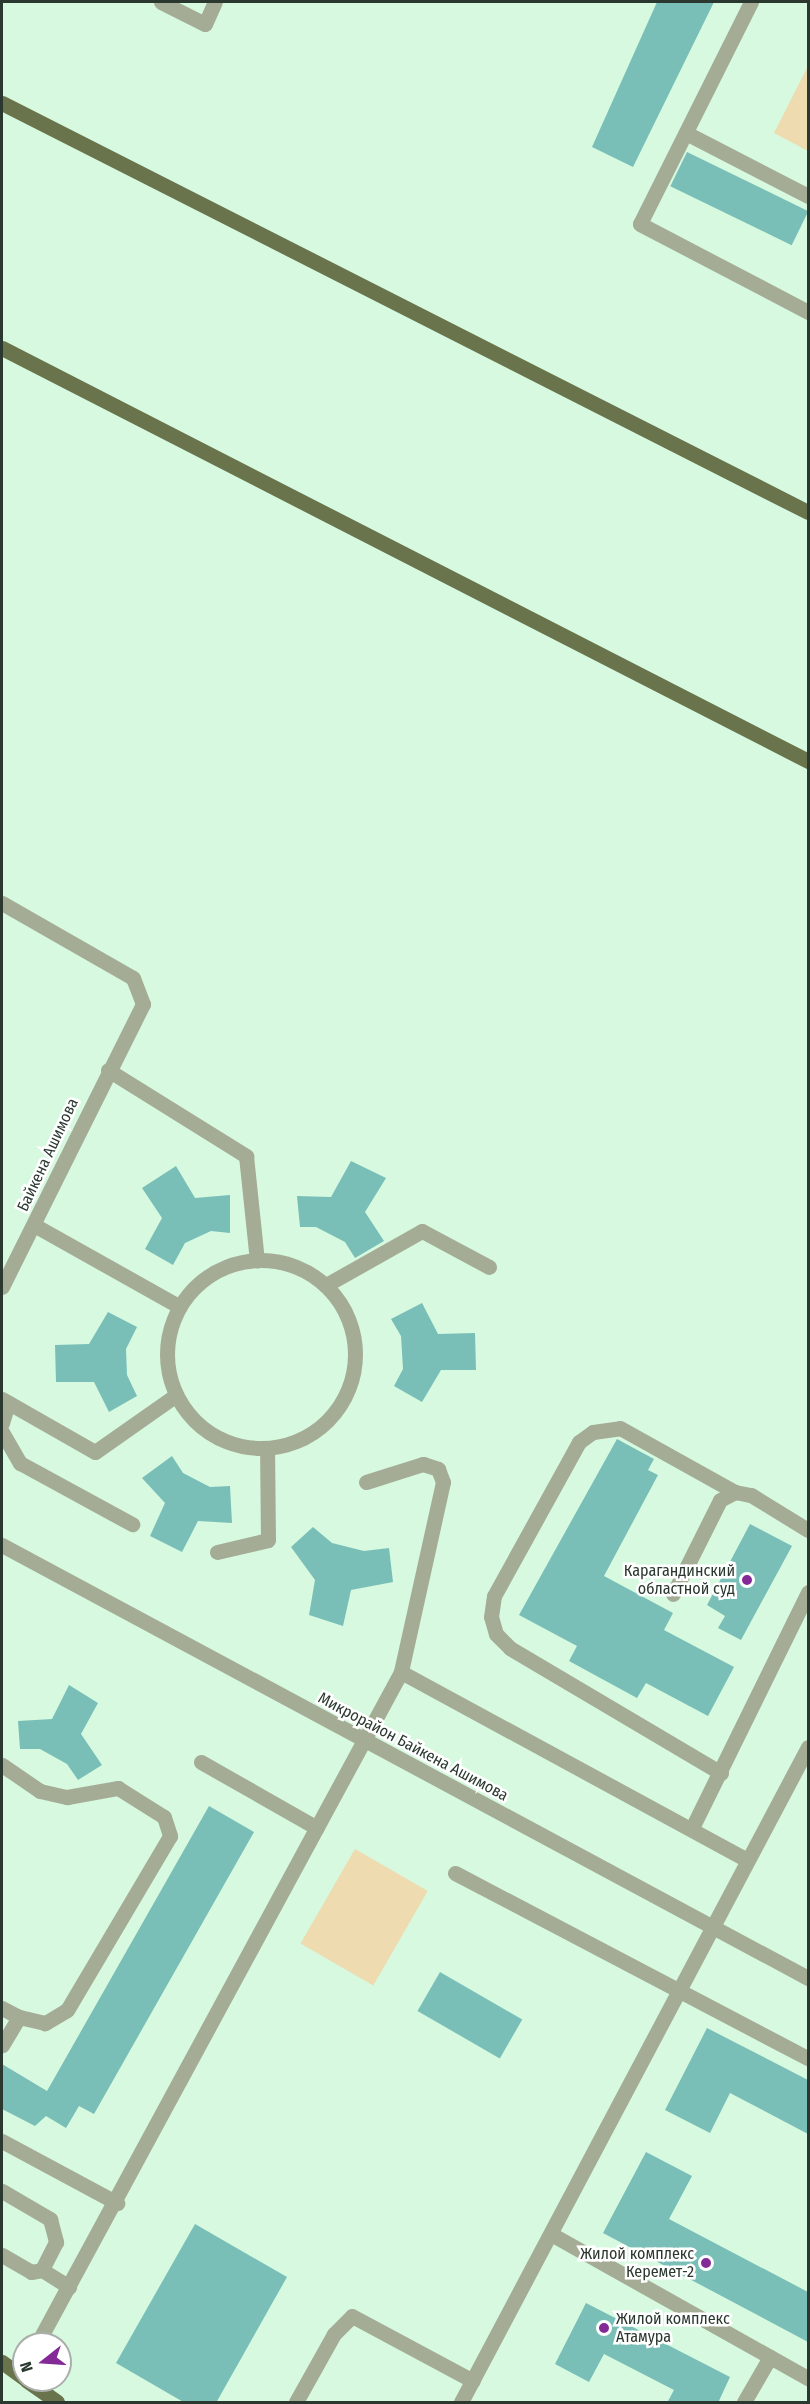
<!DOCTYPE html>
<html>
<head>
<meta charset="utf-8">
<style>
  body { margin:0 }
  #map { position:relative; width:810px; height:2404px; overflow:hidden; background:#d6f9e0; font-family:"Fira Sans Condensed",sans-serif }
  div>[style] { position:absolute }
  .green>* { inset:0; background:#eedbaf; transform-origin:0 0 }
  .building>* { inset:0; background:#79bfb8; transform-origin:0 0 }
  .minor>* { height:15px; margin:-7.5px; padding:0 7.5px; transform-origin:7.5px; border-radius:7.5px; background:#a5ac96 }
  .minor>.ring { margin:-7.5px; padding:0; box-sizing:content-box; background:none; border:15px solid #a5ac96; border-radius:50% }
  .major>* { height:15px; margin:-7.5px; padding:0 7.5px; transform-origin:7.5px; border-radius:7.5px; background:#69744c }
  .dots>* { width:16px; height:16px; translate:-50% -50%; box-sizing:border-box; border:3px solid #fff; border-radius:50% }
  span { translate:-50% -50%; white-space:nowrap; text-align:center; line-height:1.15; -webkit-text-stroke:5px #fff; paint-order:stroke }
  .street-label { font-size:16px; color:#2a382f }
  .poi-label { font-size:16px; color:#2a382f }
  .right { translate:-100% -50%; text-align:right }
  .left { translate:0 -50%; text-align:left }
  .frame { position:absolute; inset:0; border:3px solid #2a382f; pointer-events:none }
  .north { position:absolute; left:12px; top:2332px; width:60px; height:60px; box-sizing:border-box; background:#fff; border:2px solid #aaafac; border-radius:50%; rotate:253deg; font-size:16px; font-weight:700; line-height:24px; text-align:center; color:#2a382f }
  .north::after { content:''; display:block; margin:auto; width:21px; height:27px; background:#842a96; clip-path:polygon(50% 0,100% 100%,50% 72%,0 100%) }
</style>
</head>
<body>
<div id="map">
  <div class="green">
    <div style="clip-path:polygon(808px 66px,808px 151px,774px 133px)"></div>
    <div style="left:355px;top:1849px;width:84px;height:109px;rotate:30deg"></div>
  </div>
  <div class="building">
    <div style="clip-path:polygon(657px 2px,714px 2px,633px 167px,592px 147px)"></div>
    <div style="left:687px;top:152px;width:135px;height:38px;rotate:26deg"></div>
    <div style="clip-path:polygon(351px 1161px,386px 1178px,365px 1212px,384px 1241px,355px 1258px,345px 1242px,316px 1227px,300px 1227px,297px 1196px,331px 1197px)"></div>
    <div style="clip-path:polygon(176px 1166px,195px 1198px,230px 1195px,230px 1233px,211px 1231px,185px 1243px,173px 1265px,145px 1249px,162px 1218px,142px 1188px)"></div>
    <div style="clip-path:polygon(422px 1303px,438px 1334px,475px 1333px,476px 1370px,441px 1370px,422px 1402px,394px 1386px,403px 1369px,401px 1336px,391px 1319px)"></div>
    <div style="clip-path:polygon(108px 1312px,137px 1327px,126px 1349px,127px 1375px,137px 1396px,109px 1412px,94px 1382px,56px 1382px,55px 1345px,89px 1344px)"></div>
    <div style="clip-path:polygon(617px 1439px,654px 1459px,648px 1470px,658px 1475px,604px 1576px,673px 1613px,664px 1630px,734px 1667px,708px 1716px,646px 1683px,637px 1698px,569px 1661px,577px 1646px,519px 1615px)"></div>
    <div style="clip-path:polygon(172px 1456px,183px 1473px,210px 1487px,230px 1486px,232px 1523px,198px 1521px,182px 1552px,150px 1536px,165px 1503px,142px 1478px)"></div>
    <div style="clip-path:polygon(750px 1524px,792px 1546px,741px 1640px,718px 1628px,725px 1616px,707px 1605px)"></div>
    <div style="clip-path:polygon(313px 1527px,332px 1543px,364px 1551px,389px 1548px,393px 1582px,351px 1590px,343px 1626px,309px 1615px,315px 1580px,291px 1547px)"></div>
    <div style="clip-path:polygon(69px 1685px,98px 1703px,81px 1734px,102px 1765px,78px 1780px,67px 1764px,40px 1749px,20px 1749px,18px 1721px,52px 1719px)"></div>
    <div style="clip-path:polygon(209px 1806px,254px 1832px,94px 2114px,79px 2106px,66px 2128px,46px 2116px,35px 2126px,2px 2109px,2px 2064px,47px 2091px)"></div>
    <div style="left:440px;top:1972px;width:95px;height:45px;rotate:30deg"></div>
    <div style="clip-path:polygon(707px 2028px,808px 2080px,808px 2134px,730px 2093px,710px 2133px,665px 2110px)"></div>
    <div style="clip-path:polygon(646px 2152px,692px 2176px,669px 2219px,808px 2292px,808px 2342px,603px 2233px)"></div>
    <div style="clip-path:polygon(195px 2224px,287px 2277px,216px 2403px,185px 2403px,116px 2363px)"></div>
    <div style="clip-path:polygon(586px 2303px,730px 2377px,718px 2403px,667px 2403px,674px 2390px,604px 2354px,589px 2382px,555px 2364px)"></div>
  </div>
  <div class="minor">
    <div style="left:161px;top:2px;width:49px;rotate:26.6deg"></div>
    <div style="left:205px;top:24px;width:24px;rotate:-66deg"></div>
    <div style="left:751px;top:2px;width:248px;rotate:116.6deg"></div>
    <div style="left:640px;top:224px;width:190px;rotate:27.6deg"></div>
    <div style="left:686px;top:133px;width:137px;rotate:27.3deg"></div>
    <div style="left:2px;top:903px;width:151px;rotate:29.8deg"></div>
    <div style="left:133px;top:978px;width:28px;rotate:69deg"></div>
    <div style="left:143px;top:1004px;width:316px;rotate:116.5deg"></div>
    <div style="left:108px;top:1070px;width:163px;rotate:31.9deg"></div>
    <div style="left:246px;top:1156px;width:105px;rotate:84deg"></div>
    <div style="left:34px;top:1225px;width:167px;rotate:29.3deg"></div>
    <div class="ring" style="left:167px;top:1260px;width:173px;height:173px"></div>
    <div style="left:326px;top:1285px;width:110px;rotate:-29.4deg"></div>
    <div style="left:422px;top:1231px;width:76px;rotate:28.2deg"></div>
    <div style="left:2px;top:1399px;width:107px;rotate:29.7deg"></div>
    <div style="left:95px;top:1452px;width:99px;rotate:-35.1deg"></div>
    <div style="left:2px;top:1423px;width:21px;rotate:-73deg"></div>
    <div style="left:2px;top:1432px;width:36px;rotate:60deg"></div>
    <div style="left:20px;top:1463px;width:128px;rotate:28.6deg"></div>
    <div style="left:366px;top:1482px;width:60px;rotate:-17.5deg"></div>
    <div style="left:423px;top:1464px;width:16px;rotate:18deg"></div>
    <div style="left:438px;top:1469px;width:14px;rotate:69deg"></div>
    <div style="left:443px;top:1482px;width:195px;rotate:102.5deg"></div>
    <div style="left:2px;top:1545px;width:915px;rotate:28.25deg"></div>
    <div style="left:217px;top:1552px;width:52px;rotate:-13.2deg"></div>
    <div style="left:268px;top:1540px;width:90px;rotate:-90.6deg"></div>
    <div style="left:673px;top:1594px;width:105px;rotate:-63.4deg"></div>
    <div style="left:720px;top:1500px;width:17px;rotate:-28deg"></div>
    <div style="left:735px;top:1492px;width:16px;rotate:11deg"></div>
    <div style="left:751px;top:1495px;width:67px;rotate:31.6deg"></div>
    <div style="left:201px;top:1762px;width:133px;rotate:29.6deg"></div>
    <div style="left:2px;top:1765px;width:46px;rotate:34.4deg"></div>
    <div style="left:40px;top:1791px;width:28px;rotate:13deg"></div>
    <div style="left:67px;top:1797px;width:52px;rotate:-10deg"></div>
    <div style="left:118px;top:1788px;width:54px;rotate:32.2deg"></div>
    <div style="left:164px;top:1817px;width:20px;rotate:72deg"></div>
    <div style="left:170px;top:1836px;width:202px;rotate:120.6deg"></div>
    <div style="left:67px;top:2010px;width:26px;rotate:149deg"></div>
    <div style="left:45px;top:2023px;width:27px;rotate:-167deg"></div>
    <div style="left:721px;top:1773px;width:245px;rotate:-149.4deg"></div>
    <div style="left:510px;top:1648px;width:20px;rotate:-135deg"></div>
    <div style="left:496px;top:1634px;width:18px;rotate:-106deg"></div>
    <div style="left:491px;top:1617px;width:21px;rotate:-82deg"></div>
    <div style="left:494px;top:1596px;width:176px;rotate:-61.1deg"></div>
    <div style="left:579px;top:1442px;width:17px;rotate:-36deg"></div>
    <div style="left:593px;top:1432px;width:27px;rotate:-8deg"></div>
    <div style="left:620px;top:1428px;width:132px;rotate:29.1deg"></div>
    <div style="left:692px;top:1828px;width:263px;rotate:-63.8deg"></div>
    <div style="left:455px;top:1873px;width:399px;rotate:27.7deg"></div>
    <div style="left:2px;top:2008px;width:19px;rotate:28deg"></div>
    <div style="left:19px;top:2017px;width:33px;rotate:121deg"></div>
    <div style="left:2px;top:2141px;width:131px;rotate:28.3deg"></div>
    <div style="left:2px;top:2191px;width:56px;rotate:30.3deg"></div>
    <div style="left:50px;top:2219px;width:24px;rotate:75deg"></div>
    <div style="left:56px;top:2242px;width:31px;rotate:117deg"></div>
    <div style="left:42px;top:2270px;width:32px;rotate:32deg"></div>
    <div style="left:551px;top:2234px;width:295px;rotate:29.3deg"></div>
    <div style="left:2px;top:2255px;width:34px;rotate:30deg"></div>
    <div style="left:31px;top:2272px;width:11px;rotate:-10deg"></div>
    <div style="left:37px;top:2344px;width:764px;rotate:-61.56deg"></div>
    <div style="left:401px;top:1672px;width:392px;rotate:28.5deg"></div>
    <div style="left:296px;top:2402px;width:78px;rotate:-60.8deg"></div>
    <div style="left:334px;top:2334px;width:25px;rotate:-45deg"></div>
    <div style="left:352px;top:2316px;width:137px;rotate:28.2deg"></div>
    <div style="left:461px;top:2402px;width:741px;rotate:-62.09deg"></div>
    <div style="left:744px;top:2402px;width:52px;rotate:-60deg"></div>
  </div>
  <div class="major">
    <div style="left:2px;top:103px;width:904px;rotate:26.91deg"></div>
    <div style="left:2px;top:348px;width:906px;rotate:27.13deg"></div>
    <div style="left:2px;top:2362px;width:27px;rotate:36deg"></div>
    <div style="left:26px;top:2380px;width:38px;rotate:35deg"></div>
  </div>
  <div class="dots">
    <div style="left:747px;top:1580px;background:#842a96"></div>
    <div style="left:706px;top:2263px;background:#842a96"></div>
    <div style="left:604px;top:2328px;background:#842a96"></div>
  </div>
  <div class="street-label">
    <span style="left:48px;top:1155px;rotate:-65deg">Байкена Ашимова</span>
    <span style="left:413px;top:1747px;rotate:28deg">Микрорайон Байкена Ашимова</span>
  </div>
  <div class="poi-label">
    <span class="right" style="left:735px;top:1580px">Карагандинский<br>областной суд</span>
    <span class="right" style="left:694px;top:2263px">Жилой комплекс<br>Керемет-2</span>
    <span class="left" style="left:616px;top:2328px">Жилой комплекс<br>Атамура</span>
  </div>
  <div class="frame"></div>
  <div class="north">N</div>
</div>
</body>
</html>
